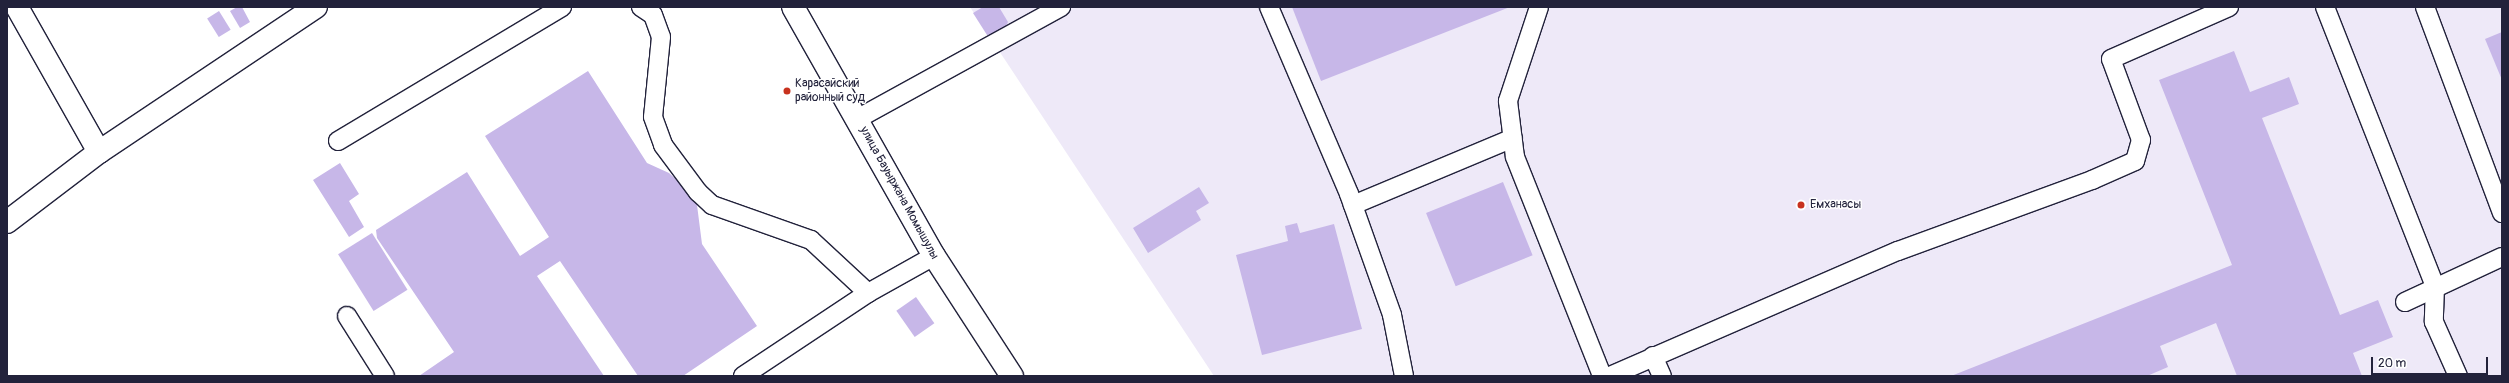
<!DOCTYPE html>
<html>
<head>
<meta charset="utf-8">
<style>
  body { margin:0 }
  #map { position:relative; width:2509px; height:383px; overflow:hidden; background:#fff; font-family:Pangolin,sans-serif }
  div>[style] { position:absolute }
  .built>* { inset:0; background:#eee9f8 }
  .building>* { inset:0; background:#c7b7e8; transform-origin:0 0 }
  .roads { filter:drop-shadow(1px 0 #22223b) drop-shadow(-1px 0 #22223b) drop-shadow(0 1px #22223b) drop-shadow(0 -1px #22223b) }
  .lane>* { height:18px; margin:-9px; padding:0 9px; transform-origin:9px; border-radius:9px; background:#fff }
  .street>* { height:22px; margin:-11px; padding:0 11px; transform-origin:11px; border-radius:11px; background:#fff }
  .secondary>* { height:22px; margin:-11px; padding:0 11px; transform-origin:11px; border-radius:11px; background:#fff }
  .dots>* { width:11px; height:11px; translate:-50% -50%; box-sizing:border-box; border:2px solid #fff; border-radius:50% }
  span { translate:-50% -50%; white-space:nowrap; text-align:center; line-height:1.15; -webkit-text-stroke:3px #fff; paint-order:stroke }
  .poi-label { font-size:12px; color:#22223b }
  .left { translate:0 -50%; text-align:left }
  .street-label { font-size:12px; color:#22223b }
  .frame { position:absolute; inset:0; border:8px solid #22223b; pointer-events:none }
  .scale { position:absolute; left:2371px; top:357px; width:117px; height:18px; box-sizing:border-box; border:2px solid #22223b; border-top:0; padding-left:5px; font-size:12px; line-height:14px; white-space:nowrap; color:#22223b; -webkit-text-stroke:3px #fff; paint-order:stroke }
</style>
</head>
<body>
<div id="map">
  <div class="built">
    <div style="clip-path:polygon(970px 7px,2502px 7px,2502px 376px,1214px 376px)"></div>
  </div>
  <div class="building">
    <div style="clip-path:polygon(237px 7px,242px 7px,250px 22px,240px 28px,230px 11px)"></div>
    <div style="clip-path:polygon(983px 7px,999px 7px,1008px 22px,1002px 34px,987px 35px,973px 13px)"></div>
    <div style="clip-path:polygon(1292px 7px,1510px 7px,1321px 81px)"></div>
    <div style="left:219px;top:11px;width:22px;height:14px;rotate:58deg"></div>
    <div style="clip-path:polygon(2502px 32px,2502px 80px,2485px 39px)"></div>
    <div style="clip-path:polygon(2234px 51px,2250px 92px,2289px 77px,2299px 104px,2262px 118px,2340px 315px,2378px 300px,2393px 337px,2353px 353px,2362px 376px,2237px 376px,2216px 323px,2160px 346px,2168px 367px,2147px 376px,1951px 376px,2232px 265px,2159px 80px)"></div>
    <div style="clip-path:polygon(588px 71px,647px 163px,669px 173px,687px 189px,697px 205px,702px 244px,757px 326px,683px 376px,638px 376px,560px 261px,537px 276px,604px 376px,419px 376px,454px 352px,377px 238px,376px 230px,467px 172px,520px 256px,549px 237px,485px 136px)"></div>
    <div style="clip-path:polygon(340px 163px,359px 194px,349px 201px,364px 227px,349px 237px,313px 180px)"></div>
    <div style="left:1503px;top:182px;width:79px;height:83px;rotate:68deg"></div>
    <div style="clip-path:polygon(1199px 187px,1209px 203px,1196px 211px,1201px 220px,1148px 253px,1133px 228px)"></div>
    <div style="clip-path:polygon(1297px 223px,1300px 233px,1334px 224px,1362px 329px,1262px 355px,1236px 255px,1288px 241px,1285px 226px)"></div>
    <div style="left:372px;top:233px;width:67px;height:40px;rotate:58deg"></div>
    <div style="left:916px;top:297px;width:32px;height:24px;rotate:55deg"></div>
  </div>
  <div class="roads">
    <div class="lane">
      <div style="left:641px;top:7px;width:14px;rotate:34deg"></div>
      <div style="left:653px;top:15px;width:23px;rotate:70deg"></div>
      <div style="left:661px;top:37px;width:80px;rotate:95.7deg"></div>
      <div style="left:653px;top:117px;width:30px;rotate:70deg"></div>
      <div style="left:663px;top:145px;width:59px;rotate:53.3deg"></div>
      <div style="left:698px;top:192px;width:19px;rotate:43deg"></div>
      <div style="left:712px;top:205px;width:105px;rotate:19.5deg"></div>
      <div style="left:811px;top:240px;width:78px;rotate:42.9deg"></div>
      <div style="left:868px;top:293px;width:76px;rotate:-29.3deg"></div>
      <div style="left:1269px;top:7px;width:203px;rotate:66.8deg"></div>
      <div style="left:1349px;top:194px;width:128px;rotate:70.4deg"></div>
      <div style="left:1392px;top:315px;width:62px;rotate:78.9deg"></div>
      <div style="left:1539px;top:7px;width:99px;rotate:108.3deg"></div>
      <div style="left:1508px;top:101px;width:56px;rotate:82.9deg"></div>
      <div style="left:1515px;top:157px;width:236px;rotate:68.3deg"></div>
      <div style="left:2325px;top:7px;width:300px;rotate:68.5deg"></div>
      <div style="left:2435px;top:286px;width:36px;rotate:92deg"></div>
      <div style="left:2434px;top:322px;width:59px;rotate:66deg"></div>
      <div style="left:2425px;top:7px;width:220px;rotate:69.5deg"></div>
      <div style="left:857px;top:119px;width:233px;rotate:-28.8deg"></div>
      <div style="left:338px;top:141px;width:261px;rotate:-30.9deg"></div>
      <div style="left:1353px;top:205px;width:173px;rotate:-22.7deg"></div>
      <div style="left:2405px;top:302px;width:107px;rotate:-24.9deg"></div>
      <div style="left:347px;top:316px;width:71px;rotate:57.7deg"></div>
      <div style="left:1653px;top:356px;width:22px;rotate:66deg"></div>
      <div style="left:743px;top:376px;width:150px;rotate:-33.6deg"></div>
      <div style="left:1610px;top:376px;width:314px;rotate:-23.5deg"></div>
      <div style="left:1898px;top:251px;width:207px;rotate:-20.1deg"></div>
      <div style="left:2092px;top:180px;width:47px;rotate:-23.8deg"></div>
      <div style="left:2135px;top:161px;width:22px;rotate:-74deg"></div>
      <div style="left:2141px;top:140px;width:86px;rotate:-110.3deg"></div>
      <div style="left:2111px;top:59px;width:129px;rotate:-23.8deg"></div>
    </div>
    <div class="street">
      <div style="left:99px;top:152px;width:261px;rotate:-33.8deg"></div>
      <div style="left:7px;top:222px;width:116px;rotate:-37.3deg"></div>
      <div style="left:99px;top:152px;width:167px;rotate:-119.5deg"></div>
    </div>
    <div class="secondary">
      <div style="left:793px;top:7px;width:286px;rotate:60.5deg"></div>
      <div style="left:934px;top:256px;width:143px;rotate:57deg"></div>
    </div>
  </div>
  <div class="dots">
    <div style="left:787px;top:91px;background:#c8321e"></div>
    <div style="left:1801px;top:205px;background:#c8321e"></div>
  </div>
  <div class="poi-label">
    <span class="left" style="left:795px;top:91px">Карасайский<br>районный суд</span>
    <span class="left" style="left:1810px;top:205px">Емханасы</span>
  </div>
  <div class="street-label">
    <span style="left:899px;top:193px;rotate:61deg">улица Бауыржана Момышулы</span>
  </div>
  <div class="frame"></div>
  <div class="scale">20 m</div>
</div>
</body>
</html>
